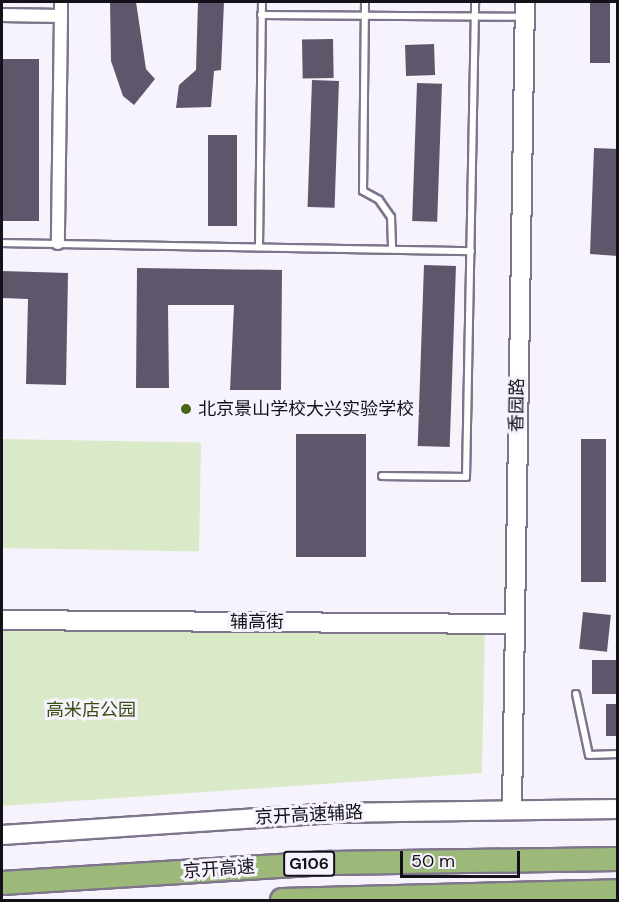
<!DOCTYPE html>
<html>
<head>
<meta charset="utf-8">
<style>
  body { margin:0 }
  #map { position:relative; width:619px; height:902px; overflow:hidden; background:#f7f3fd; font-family:"DM Sans","Noto Sans SC",sans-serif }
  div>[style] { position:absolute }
  .green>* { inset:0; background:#daeac9; transform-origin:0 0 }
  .building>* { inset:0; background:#5f566b; transform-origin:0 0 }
  .roads { filter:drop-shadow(2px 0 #7e748b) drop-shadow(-2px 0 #7e748b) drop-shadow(0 2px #7e748b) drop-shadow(0 -2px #7e748b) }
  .lane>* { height:6px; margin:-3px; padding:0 3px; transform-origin:3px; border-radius:3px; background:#fff }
  .street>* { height:12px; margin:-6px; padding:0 6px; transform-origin:6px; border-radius:6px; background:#fff }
  .secondary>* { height:18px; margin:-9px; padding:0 9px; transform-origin:9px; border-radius:9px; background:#fff }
  .highway>* { height:22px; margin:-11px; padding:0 11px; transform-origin:11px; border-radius:11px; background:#9db97a }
  .dots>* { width:16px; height:16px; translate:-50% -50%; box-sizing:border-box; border:3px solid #f7f3fd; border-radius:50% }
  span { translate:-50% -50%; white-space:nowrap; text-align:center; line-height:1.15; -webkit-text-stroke:6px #f7f3fd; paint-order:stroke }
  .shield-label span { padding:2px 4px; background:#f7f3fd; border:2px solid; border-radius:4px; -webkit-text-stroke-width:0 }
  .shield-label { font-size:16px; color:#15111a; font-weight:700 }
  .street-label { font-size:18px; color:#15111a }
  .poi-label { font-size:18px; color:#15111a }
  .left { translate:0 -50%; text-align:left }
  .park-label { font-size:18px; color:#374e10 }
  .frame { position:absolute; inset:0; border:3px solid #15111a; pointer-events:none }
  .scale { position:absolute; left:400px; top:851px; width:120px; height:27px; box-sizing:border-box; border:3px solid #15111a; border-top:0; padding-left:8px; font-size:18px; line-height:21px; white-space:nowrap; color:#15111a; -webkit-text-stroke:4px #f7f3fd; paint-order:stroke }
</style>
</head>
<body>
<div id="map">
  <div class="green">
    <div style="left:2px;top:439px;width:199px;height:109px;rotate:1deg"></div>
    <div style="clip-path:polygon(2px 620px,485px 623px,482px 773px,2px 806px)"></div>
  </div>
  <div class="building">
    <div style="clip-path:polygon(110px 2px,136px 2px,146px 69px,155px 79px,134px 105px,123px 96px,111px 61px)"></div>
    <div style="clip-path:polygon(198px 2px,224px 2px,221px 70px,214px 71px,211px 107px,176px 108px,179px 85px,196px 70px)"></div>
    <div style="left:590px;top:2px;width:20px;height:61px"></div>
    <div style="left:333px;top:39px;width:39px;height:31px;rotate:89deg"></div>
    <div style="left:434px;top:44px;width:31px;height:29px;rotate:88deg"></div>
    <div style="left:3px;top:59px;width:36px;height:162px"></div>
    <div style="left:312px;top:80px;width:27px;height:127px;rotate:2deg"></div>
    <div style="left:417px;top:83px;width:25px;height:138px;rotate:2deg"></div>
    <div style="left:208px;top:135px;width:29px;height:91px"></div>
    <div style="clip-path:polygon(594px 148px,618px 149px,618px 256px,590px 254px)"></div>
    <div style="left:424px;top:265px;width:32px;height:181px;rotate:2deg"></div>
    <div style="clip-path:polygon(137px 268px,282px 270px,281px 390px,230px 390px,234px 305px,168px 305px,169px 388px,136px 388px)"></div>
    <div style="clip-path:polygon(2px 271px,68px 273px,66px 385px,26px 384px,28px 299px,2px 298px)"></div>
    <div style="left:296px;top:434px;width:70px;height:123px"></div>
    <div style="left:581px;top:439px;width:25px;height:143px"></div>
    <div style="left:583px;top:612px;width:28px;height:37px;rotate:6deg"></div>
    <div style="left:618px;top:660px;width:34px;height:26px;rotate:90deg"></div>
    <div style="left:618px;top:704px;width:32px;height:12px;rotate:90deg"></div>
  </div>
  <div class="roads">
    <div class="lane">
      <div style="left:365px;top:2px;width:189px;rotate:90.6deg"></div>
      <div style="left:363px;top:191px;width:18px;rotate:29deg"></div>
      <div style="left:379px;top:200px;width:21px;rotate:55deg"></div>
      <div style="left:391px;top:217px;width:32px;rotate:88deg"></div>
      <div style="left:261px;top:15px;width:260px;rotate:0.4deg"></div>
      <div style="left:2px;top:243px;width:469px;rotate:1deg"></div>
      <div style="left:259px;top:247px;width:245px;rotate:-89.3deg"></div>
      <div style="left:382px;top:476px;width:84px;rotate:0.7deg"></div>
      <div style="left:466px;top:477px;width:475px;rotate:-88.9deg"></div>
      <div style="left:576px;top:694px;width:62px;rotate:78deg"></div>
      <div style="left:589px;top:755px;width:29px;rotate:-2deg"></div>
    </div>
    <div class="street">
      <div style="left:2px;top:15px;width:59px;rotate:1deg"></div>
      <div style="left:61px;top:16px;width:227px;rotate:90.8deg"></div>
      <div style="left:61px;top:16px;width:14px;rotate:-90deg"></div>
    </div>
    <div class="secondary">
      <div style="left:2px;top:620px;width:510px;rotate:0.45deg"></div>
      <div style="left:512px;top:808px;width:806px;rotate:-89.08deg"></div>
      <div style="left:2px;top:835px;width:329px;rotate:-3.8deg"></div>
      <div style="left:330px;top:813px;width:288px;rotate:-0.8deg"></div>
    </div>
    <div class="highway">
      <div style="left:2px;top:883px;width:330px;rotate:-3.5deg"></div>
      <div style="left:331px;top:863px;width:287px;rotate:-0.8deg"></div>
      <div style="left:282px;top:900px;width:336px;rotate:-1.5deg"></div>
    </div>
  </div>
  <div class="dots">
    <div style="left:186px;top:409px;background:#486417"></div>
  </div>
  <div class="shield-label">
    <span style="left:309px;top:864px">G106</span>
  </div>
  <div class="street-label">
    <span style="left:517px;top:405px;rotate:-89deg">香园路</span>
    <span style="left:257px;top:622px">辅高街</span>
    <span style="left:309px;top:815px;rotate:-3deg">京开高速辅路</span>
    <span style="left:219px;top:869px;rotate:-4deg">京开高速</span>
  </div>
  <div class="poi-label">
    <span class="left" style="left:198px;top:409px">北京景山学校大兴实验学校</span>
  </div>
  <div class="park-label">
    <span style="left:91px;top:710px">高米店公园</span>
  </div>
  <div class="frame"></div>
  <div class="scale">50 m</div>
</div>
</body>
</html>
